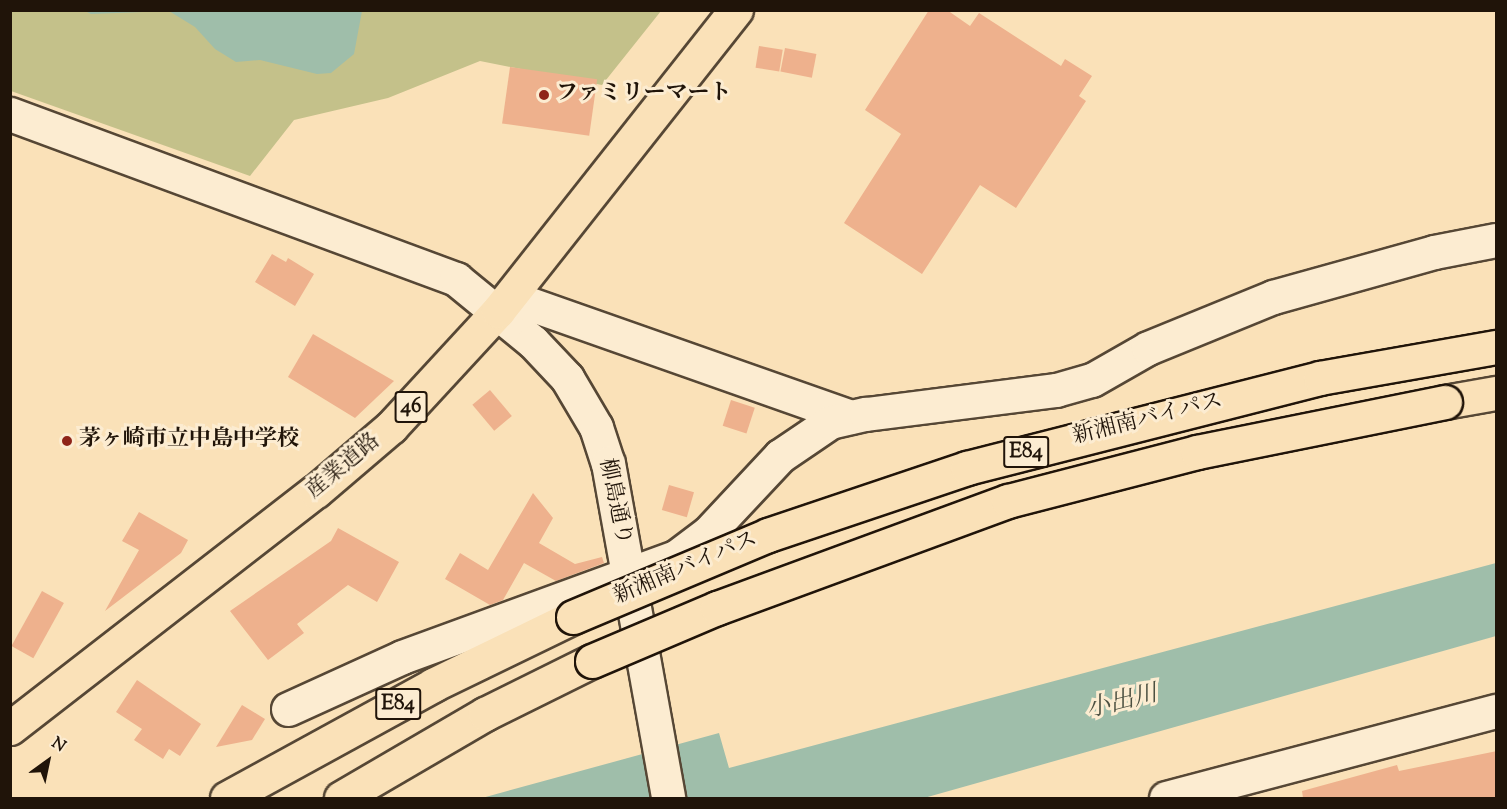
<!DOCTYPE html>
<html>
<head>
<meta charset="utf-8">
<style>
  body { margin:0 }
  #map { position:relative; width:1507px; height:809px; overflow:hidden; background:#fae1b8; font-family:"Sorts Mill Goudy","Noto Serif JP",serif }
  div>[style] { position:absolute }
  .green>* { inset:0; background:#c4c18a }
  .water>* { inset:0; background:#9fbeaa }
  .building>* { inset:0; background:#eeb18d; transform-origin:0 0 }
  .roads { filter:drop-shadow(2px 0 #564735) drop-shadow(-2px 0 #564735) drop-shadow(0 2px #564735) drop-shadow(0 -2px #564735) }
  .minor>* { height:33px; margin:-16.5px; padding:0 16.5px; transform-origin:16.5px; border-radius:16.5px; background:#fcecd1 }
  .major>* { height:33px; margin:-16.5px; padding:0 16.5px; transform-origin:16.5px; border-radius:16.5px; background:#fae1b8 }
  .highway>* { height:33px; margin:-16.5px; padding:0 16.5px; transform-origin:16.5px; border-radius:16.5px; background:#fae1b8 }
  .bridges { filter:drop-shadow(2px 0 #201409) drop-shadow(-2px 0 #201409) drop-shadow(0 2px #201409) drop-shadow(0 -2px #201409) }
  .highway-bridge>* { height:33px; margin:-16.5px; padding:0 16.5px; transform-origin:16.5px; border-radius:16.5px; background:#fae1b8 }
  .dots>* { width:16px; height:16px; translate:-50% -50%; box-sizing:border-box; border:3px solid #fcecd1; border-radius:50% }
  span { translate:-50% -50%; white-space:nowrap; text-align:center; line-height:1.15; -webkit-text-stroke:6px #fcecd1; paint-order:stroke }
  .shield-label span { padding:2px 4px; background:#fcecd1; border:2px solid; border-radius:4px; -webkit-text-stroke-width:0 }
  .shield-label { font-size:21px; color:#201409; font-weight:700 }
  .poi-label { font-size:22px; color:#201409; font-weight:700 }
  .left { translate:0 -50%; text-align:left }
  .street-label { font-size:22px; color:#201409 }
  .water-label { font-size:24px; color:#4c5041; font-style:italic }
  .frame { position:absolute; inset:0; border:12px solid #201409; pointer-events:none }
  .north { position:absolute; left:18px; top:731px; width:60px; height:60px; -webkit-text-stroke:4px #fcecd1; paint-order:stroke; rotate:33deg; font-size:16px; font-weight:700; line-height:24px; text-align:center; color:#201409 }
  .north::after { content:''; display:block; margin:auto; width:21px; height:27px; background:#201409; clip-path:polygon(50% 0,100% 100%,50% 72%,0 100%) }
</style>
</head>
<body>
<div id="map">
  <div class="green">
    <div style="clip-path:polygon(11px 11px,661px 11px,602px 85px,480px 61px,388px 98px,294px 120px,250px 176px,11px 91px)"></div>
  </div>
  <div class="water">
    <div style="clip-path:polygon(85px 11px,362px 11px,354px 54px,331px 73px,317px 74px,260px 60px,236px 62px,215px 49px,195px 27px,169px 11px,91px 14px)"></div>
    <div style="clip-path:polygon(1496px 563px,1496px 636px,924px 798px,482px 798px,719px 733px,729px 768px)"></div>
  </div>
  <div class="building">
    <div style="clip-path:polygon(929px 10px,947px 10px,970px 26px,979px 13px,1061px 66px,1065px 59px,1092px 76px,1079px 96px,1086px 101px,1016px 208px,980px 185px,922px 274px,844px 223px,901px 134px,865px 110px)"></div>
    <div style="left:759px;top:46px;width:24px;height:22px;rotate:9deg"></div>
    <div style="left:785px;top:48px;width:32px;height:24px;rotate:11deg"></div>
    <div style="left:510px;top:67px;width:88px;height:57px;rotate:8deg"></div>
    <div style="clip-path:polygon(272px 254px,286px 262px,288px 258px,314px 274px,295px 306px,255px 282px)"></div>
    <div style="clip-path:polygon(313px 334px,394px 381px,355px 418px,288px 377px)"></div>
    <div style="left:490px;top:390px;width:34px;height:23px;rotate:50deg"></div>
    <div style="left:731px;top:400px;width:25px;height:27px;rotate:18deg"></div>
    <div style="left:669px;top:485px;width:26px;height:26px;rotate:16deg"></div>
    <div style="clip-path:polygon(533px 493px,553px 518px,539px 543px,575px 564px,602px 557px,604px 563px,556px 581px,524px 563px,503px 600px,490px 605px,445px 579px,460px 553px,488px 570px)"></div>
    <div style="clip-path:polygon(139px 512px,188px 540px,181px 553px,105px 611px,139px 550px,122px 541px)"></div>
    <div style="clip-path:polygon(338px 528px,399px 562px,377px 602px,348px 585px,297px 624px,304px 633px,268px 660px,230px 611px,331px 541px)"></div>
    <div style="left:42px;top:591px;width:25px;height:63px;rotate:29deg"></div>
    <div style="clip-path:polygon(137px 680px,201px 724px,180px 756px,169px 749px,163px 759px,134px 740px,142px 729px,116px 712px)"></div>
    <div style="clip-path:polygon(242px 705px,265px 719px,252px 740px,216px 747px)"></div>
    <div style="clip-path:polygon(1497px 751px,1497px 798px,1303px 798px,1302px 791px,1397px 765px,1399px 771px)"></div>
  </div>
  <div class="roads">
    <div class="minor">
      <div style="left:10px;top:114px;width:476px;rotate:20.3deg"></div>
      <div style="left:456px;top:279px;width:99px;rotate:39.3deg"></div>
      <div style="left:533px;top:342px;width:50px;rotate:46.6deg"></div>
      <div style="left:567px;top:378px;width:57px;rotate:59.4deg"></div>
      <div style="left:596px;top:427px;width:38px;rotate:72deg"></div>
      <div style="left:608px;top:463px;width:340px;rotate:79.8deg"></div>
      <div style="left:510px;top:297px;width:361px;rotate:19.4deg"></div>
      <div style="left:288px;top:709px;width:125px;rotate:-24.5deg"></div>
      <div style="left:402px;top:657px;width:292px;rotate:-20.1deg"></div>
      <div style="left:676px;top:557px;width:39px;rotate:-37deg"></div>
      <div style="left:707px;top:534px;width:107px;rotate:-46.9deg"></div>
      <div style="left:780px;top:456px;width:60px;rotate:-34.2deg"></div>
      <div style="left:830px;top:422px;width:37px;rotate:-13deg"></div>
      <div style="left:866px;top:414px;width:192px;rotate:-7.2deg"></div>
      <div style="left:1056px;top:390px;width:37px;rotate:-16deg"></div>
      <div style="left:1092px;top:380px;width:64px;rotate:-29.7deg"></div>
      <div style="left:1148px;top:348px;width:135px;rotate:-22.2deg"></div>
      <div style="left:1273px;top:297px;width:167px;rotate:-15.6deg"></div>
      <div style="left:1434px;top:252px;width:63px;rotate:-11deg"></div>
      <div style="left:1166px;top:798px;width:341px;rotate:-14.8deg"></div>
    </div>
    <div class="major">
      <div style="left:10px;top:728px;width:387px;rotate:-37.8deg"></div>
      <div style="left:316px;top:491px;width:99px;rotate:-40.5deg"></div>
      <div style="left:391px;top:427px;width:158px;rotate:-47.3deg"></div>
      <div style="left:498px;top:311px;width:384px;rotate:-51.7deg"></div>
    </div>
    <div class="highway">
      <div style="left:1445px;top:402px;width:52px;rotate:-10deg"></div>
      <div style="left:227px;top:798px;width:235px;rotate:-28.7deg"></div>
      <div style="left:433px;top:685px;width:156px;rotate:-25.9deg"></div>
      <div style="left:341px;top:798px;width:167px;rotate:-30.3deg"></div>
      <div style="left:485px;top:714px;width:119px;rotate:-26.4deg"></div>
    </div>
  </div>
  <div class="bridges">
    <div class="highway-bridge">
      <div style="left:573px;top:617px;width:212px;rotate:-22.8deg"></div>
      <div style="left:768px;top:535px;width:210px;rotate:-18.6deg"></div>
      <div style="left:967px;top:468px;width:364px;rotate:-14.3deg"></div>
      <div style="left:1320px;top:378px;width:179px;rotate:-10deg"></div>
      <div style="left:592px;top:661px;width:136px;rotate:-23deg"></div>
      <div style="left:717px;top:608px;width:310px;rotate:-20.2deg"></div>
      <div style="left:1008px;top:501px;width:195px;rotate:-14.5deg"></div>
      <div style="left:1197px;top:452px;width:253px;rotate:-11.4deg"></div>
    </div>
  </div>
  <div class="dots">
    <div style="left:544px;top:95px;background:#8f2418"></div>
    <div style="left:67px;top:441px;background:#8f2418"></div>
  </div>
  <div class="shield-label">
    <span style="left:411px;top:407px">46</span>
    <span style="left:1026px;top:452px">E84</span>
    <span style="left:398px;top:704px">E84</span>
  </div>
  <div class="poi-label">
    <span class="left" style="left:556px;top:95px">ファミリーマート</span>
    <span class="left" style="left:79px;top:441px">茅ヶ崎市立中島中学校</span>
  </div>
  <div class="street-label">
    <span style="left:1148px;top:420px;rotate:-14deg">新湘南バイパス</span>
    <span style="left:344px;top:467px;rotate:-40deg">産業道路</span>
    <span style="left:614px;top:502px;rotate:78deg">柳島通り</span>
    <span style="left:686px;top:569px;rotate:-23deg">新湘南バイパス</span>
  </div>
  <div class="water-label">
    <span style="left:1122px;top:703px;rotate:-14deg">小出川</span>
  </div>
  <div class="frame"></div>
  <div class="north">N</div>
</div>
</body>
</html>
